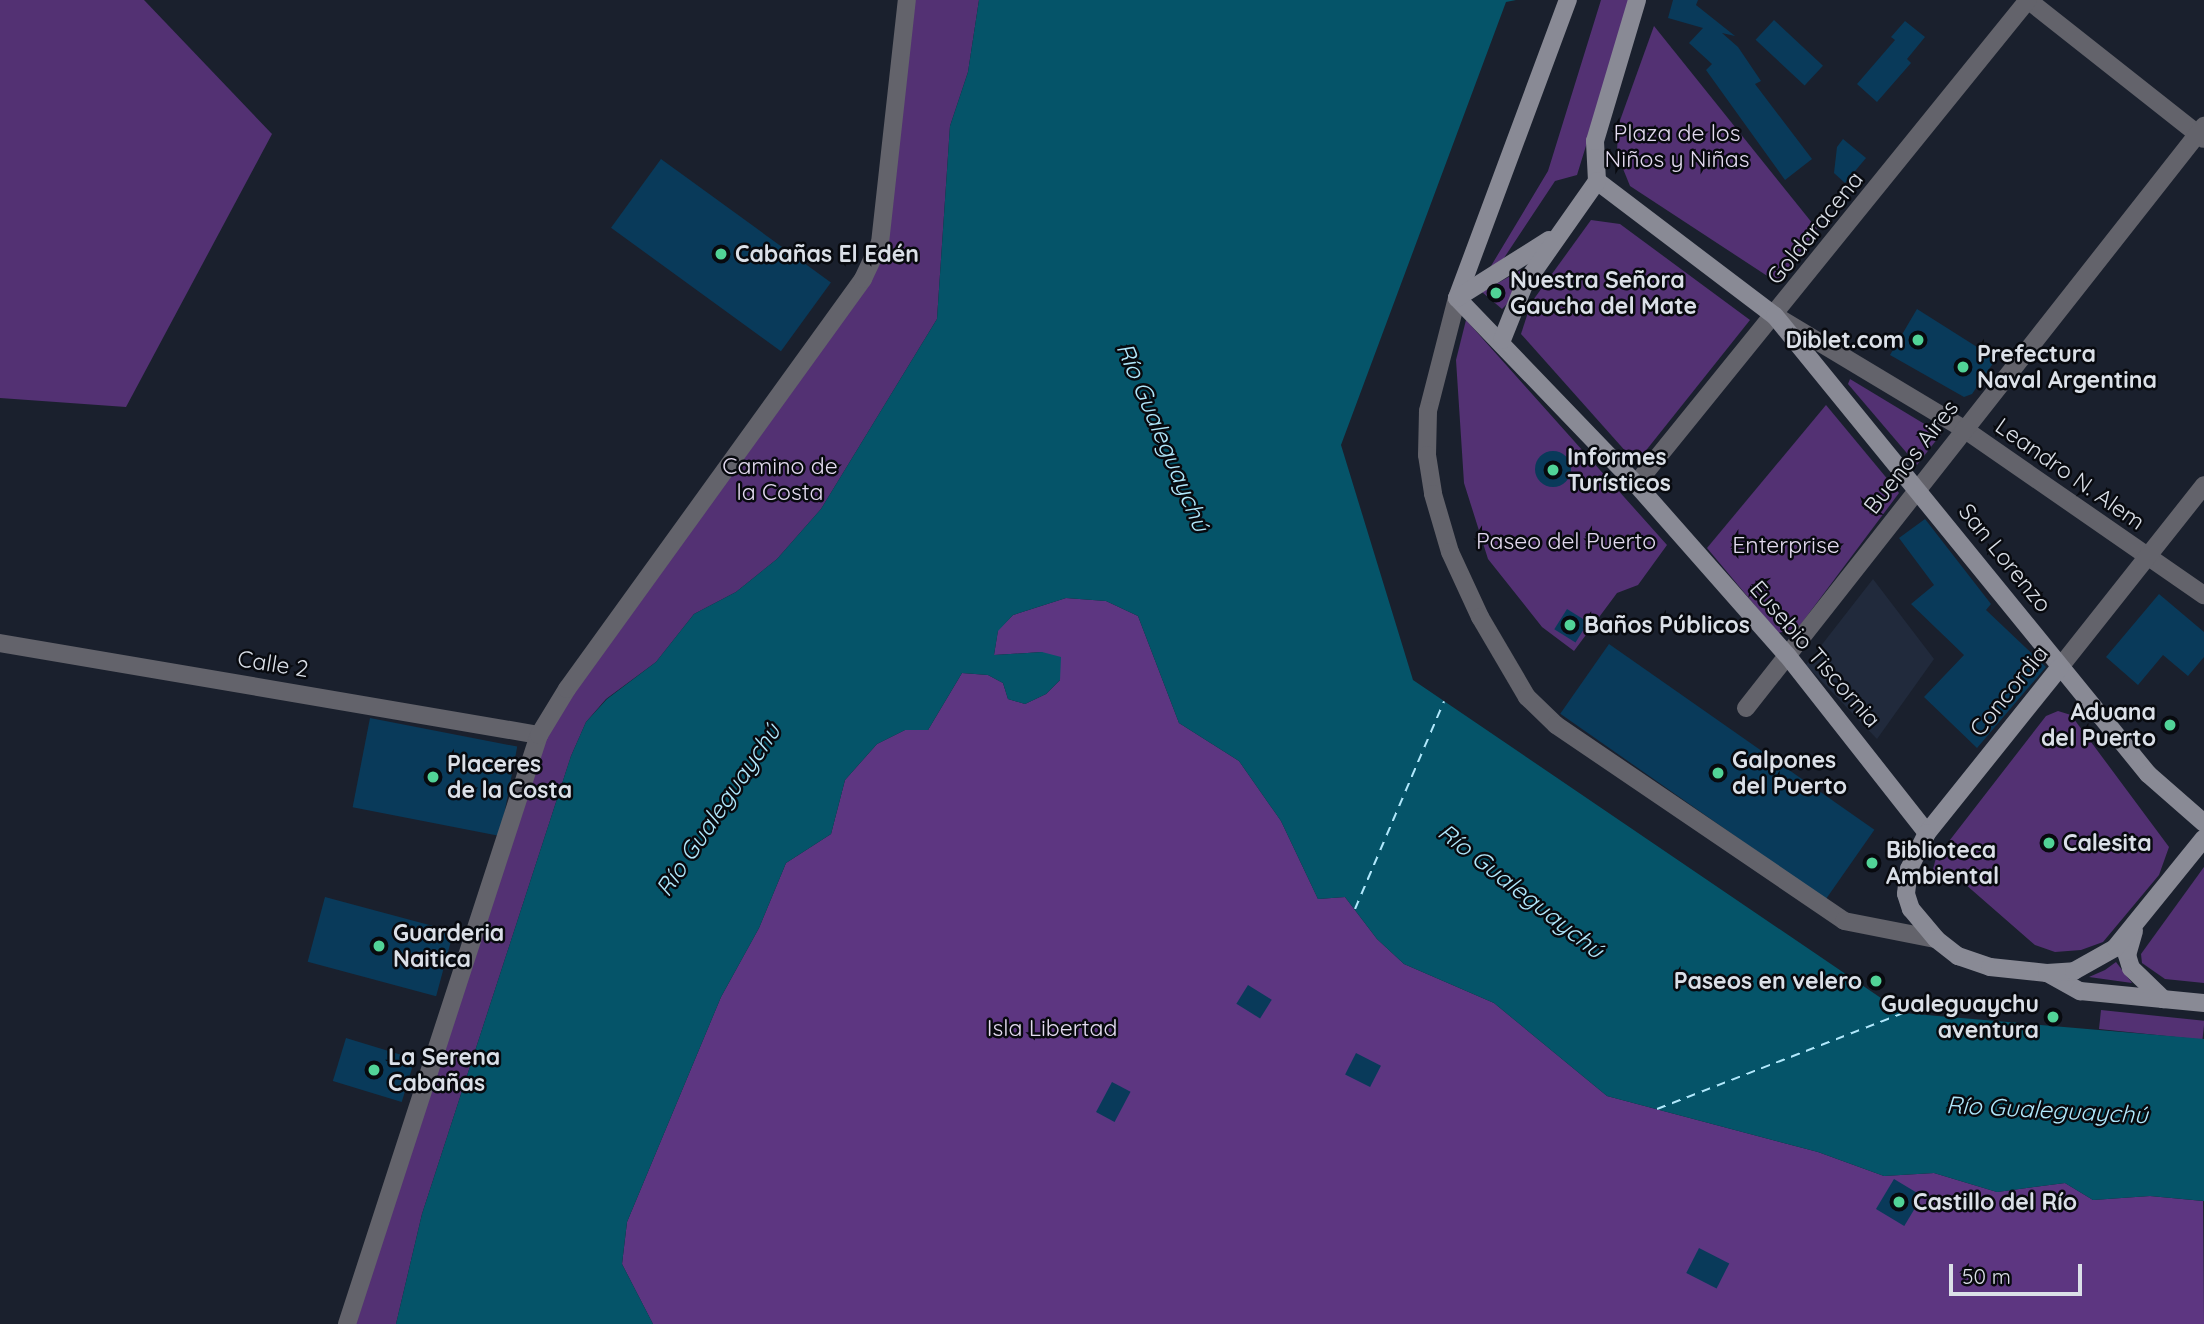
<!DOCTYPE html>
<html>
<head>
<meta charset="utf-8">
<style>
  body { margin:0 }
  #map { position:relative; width:2204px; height:1324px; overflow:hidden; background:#1a202d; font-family:Quicksand,sans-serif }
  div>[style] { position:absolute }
  .built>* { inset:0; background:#212a3c }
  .green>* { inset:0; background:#533173; transform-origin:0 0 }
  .forest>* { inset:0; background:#5d3681 }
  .water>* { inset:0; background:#055469 }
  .ferry>* { height:2px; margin-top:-1px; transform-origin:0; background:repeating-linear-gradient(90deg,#b1e8fc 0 9px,transparent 0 16px) }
  .building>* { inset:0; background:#093a5a; transform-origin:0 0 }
  .round { border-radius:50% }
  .street>* { height:18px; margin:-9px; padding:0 9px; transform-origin:9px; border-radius:9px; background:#63636b }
  .secondary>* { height:18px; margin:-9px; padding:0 9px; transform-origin:9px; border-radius:9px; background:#898a95 }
  .dots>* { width:19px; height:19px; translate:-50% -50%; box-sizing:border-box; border:4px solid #080a0f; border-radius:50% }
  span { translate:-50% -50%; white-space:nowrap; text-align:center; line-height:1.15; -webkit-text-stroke:5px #080a0f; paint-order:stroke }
  .park-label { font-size:23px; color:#e4dbf0 }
  .street-label { font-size:23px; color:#dbe0e8 }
  .poi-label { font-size:23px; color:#dbe0e8; font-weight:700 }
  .left { translate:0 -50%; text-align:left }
  .right { translate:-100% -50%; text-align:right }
  .water-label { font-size:24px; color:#b1e8fc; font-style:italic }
  .scale { position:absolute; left:1949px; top:1264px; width:133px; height:32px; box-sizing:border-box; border:4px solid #dbe0e8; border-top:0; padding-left:9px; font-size:21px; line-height:24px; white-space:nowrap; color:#dbe0e8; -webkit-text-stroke:5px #080a0f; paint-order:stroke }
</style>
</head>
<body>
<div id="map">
  <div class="built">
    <div style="clip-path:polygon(1873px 579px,1934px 659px,1877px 739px,1806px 665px)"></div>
  </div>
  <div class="green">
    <div style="clip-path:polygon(0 0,144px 0,272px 134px,126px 407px,0 398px)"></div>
    <div style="clip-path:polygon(907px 0,979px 0,968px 72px,950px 126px,937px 319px,821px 509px,777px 559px,736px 592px,694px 614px,656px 662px,606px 699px,586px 722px,571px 756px,422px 1214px,396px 1324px,347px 1324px,539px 735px,880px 243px)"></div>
    <div style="clip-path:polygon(1601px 0,1631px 0,1577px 175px,1555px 181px,1504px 258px,1488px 271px,1548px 171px)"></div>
    <div style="clip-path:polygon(1654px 26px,1817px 229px,1778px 283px,1630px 186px,1617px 154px,1618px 126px)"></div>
    <div style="clip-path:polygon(1591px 220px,1620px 224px,1750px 320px,1636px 463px,1521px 334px,1531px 303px)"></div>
    <div style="clip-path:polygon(1521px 270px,1511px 300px,1502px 309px,1482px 292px)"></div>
    <div style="clip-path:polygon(1466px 320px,1667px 545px,1638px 585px,1617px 593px,1574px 651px,1542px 627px,1488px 559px,1464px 483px,1456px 360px)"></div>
    <div style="clip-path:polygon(1850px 379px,1941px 434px,1917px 465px,1848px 384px)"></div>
    <div style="clip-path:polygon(1826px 405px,1899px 493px,1798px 628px,1778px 633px,1707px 548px)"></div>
    <div style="clip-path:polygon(2058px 711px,2071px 715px,2169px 847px,2159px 875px,2103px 942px,2081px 950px,2055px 952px,2035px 945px,1957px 877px,1936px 876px,1933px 869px,1936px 858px,2046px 716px)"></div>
    <div style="clip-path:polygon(2204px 867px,2204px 983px,2165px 979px,2142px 963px,2141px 954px)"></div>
    <div style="clip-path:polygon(2116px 962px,2132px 983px,2089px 977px,2105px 970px)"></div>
    <div style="left:2101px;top:1010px;width:104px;height:19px;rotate:6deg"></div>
  </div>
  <div class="forest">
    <div style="clip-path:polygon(1066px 598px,1106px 601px,1138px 616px,1179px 723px,1239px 761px,1281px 821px,1318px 899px,1345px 897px,1377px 939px,1404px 964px,1494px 1003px,1607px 1096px,1818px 1152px,1884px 1176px,1934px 1173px,1997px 1192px,2065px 1183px,2093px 1200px,2150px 1196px,2203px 1201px,2204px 1324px,653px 1324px,622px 1264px,627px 1222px,721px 997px,759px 928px,786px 863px,831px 834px,845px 780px,877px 744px,905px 730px,928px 730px,962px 673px,988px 675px,1003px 683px,1008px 699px,1025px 704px,1046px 694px,1060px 680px,1042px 652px,994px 655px,998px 630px,1013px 615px)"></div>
  </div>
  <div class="water">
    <div style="clip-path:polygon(979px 0,1516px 0,1506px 2px,1341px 445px,1413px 680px,1903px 1013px,2204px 1039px,2204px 1201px,2150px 1196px,2093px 1200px,2065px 1183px,1997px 1192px,1934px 1173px,1884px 1176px,1818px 1152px,1607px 1096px,1494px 1003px,1404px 964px,1377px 939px,1345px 897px,1318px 899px,1281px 821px,1239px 761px,1179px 723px,1138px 616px,1106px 601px,1066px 598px,1013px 615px,998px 631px,994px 655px,1042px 652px,1061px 657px,1060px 680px,1046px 694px,1025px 704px,1008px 699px,1003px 683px,988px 675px,962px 673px,928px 730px,905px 730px,877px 744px,845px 780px,831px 834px,786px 863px,759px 928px,721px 997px,627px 1222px,622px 1264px,653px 1324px,396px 1324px,422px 1214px,571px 756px,586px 722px,607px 699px,656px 662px,694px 614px,736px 592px,777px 559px,821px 509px,937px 319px,950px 126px,968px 72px)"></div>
  </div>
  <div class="ferry">
    <div style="left:1355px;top:909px;width:226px;rotate:-66.8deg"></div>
    <div style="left:1657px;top:1109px;width:264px;rotate:-21.3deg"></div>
  </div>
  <div class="building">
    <div style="clip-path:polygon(1673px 0,1698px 0,1696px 5px,1735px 36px,1722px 33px,1738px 47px,1761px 81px,1755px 84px,1812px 159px,1785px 180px,1706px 70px,1712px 64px,1689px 43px,1703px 28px,1668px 18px)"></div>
    <div style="left:1774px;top:20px;width:67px;height:27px;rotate:43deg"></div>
    <div style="clip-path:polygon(1905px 21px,1925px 37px,1907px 59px,1911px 63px,1877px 102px,1857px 84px,1895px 40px,1891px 37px)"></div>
    <div style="clip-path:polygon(1843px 139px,1866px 158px,1845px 183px,1834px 173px,1837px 147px)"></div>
    <div style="left:661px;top:159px;width:210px;height:85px;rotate:36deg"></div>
    <div style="clip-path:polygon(1917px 309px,1996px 359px,1972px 394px,1964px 397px,1890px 355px)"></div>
    <div class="round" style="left:1535px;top:451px;width:36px;height:36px"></div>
    <div style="clip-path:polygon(1925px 519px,1991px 604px,1986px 610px,2046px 667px,1977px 748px,1924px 697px,1964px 655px,1911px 604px,1934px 585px,1899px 538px)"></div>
    <div style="clip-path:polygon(2159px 594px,2204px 632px,2204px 657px,2188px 676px,2163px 655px,2138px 685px,2106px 657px)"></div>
    <div style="left:1567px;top:609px;width:25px;height:24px;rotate:32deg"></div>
    <div style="left:1609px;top:644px;width:324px;height:85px;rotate:35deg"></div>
    <div style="left:370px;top:718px;width:150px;height:91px;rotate:11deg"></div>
    <div class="round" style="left:2040px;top:834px;width:18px;height:18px"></div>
    <div style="left:325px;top:897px;width:133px;height:67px;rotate:15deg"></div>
    <div style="left:1248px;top:985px;width:28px;height:22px;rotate:32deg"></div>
    <div style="left:346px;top:1038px;width:72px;height:45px;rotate:17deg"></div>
    <div style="left:1356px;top:1053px;width:28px;height:24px;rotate:27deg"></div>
    <div style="left:1112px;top:1082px;width:21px;height:34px;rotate:28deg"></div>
    <div style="left:1894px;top:1179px;width:33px;height:35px;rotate:31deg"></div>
    <div style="left:1699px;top:1248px;width:34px;height:28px;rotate:27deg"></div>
  </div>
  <div class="street">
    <div style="left:2028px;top:0;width:224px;rotate:38.3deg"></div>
    <div style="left:1457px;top:298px;width:117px;rotate:104.4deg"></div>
    <div style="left:1428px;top:411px;width:44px;rotate:91.3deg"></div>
    <div style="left:1427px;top:455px;width:39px;rotate:81deg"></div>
    <div style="left:1433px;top:494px;width:60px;rotate:73.7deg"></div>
    <div style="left:1450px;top:552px;width:72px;rotate:65.2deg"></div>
    <div style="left:1480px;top:617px;width:93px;rotate:59.6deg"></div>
    <div style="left:1527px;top:697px;width:40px;rotate:44deg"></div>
    <div style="left:1556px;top:725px;width:348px;rotate:34.2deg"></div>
    <div style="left:1844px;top:921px;width:94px;rotate:11.1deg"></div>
    <div style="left:1779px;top:318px;width:216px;rotate:31deg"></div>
    <div style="left:1964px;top:429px;width:292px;rotate:34.7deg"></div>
    <div style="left:1636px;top:484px;width:623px;rotate:-51deg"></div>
    <div style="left:0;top:643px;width:547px;rotate:9.69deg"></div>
    <div style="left:2060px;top:667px;width:232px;rotate:-51.6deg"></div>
    <div style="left:1746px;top:708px;width:741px;rotate:-51.8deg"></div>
    <div style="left:347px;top:1324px;width:620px;rotate:-71.95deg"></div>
    <div style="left:539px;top:735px;width:54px;rotate:-58.7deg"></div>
    <div style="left:567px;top:689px;width:506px;rotate:-54.17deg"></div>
    <div style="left:863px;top:279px;width:40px;rotate:-65deg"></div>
    <div style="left:880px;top:243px;width:244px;rotate:-83.7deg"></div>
  </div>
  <div class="secondary">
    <div style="left:1597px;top:181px;width:223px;rotate:37.2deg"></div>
    <div style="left:1775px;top:316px;width:591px;rotate:50.84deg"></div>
    <div style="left:2148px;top:774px;width:74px;rotate:41.2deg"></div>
    <div style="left:1597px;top:181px;width:40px;rotate:-92.9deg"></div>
    <div style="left:1595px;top:141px;width:147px;rotate:-73.4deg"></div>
    <div style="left:1457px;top:298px;width:258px;rotate:46.1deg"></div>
    <div style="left:1636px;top:484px;width:228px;rotate:48.6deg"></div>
    <div style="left:1787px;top:655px;width:226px;rotate:51.8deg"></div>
    <div style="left:1457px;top:298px;width:318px;rotate:-69.6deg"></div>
    <div style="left:1457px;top:298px;width:109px;rotate:-32.2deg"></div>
    <div style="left:1502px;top:340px;width:59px;rotate:-68.2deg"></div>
    <div style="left:1524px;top:285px;width:127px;rotate:-54.9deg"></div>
    <div style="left:2060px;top:667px;width:213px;rotate:128.7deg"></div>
    <div style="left:1927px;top:833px;width:40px;rotate:116.6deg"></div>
    <div style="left:1909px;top:869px;width:25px;rotate:97deg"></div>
    <div style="left:1906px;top:894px;width:16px;rotate:72deg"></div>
    <div style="left:1911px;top:909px;width:39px;rotate:50deg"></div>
    <div style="left:1936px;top:939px;width:28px;rotate:38deg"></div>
    <div style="left:1958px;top:956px;width:34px;rotate:19deg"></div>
    <div style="left:1990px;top:967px;width:57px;rotate:6deg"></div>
    <div style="left:2047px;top:973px;width:38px;rotate:29deg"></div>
    <div style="left:2080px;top:991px;width:125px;rotate:5.5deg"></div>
    <div style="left:2134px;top:931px;width:25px;rotate:106deg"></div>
    <div style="left:2127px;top:955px;width:14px;rotate:73deg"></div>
    <div style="left:2131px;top:968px;width:45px;rotate:44.1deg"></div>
    <div style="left:2047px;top:973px;width:27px;rotate:-4deg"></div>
    <div style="left:2074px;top:971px;width:47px;rotate:-29.3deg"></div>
    <div style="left:2115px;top:948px;width:141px;rotate:-51deg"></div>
  </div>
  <div class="dots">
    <div style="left:721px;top:254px;background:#51d397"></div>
    <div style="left:1496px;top:293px;background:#51d397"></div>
    <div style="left:1918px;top:340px;background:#51d397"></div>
    <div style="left:1963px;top:367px;background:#51d397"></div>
    <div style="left:1553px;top:470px;background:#51d397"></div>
    <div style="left:1570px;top:625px;background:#51d397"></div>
    <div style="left:2170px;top:725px;background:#51d397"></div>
    <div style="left:1718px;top:773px;background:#51d397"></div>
    <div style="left:433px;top:777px;background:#51d397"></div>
    <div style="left:2049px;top:843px;background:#51d397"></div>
    <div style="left:1872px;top:863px;background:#51d397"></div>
    <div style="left:379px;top:946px;background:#51d397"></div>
    <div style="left:1876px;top:981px;background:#51d397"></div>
    <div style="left:2053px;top:1017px;background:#51d397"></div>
    <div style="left:374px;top:1070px;background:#51d397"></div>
    <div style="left:1899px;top:1202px;background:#51d397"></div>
  </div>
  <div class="park-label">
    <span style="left:1677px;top:146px">Plaza de los<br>Niños y Niñas</span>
    <span style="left:780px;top:479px">Camino de<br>la Costa</span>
    <span style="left:1566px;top:541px">Paseo del Puerto</span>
    <span style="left:1786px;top:545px">Enterprise</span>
    <span style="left:1052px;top:1028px">Isla Libertad</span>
  </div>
  <div class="street-label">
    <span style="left:1815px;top:228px;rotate:-51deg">Goldaracena</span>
    <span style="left:1911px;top:457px;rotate:-52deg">Buenos Aires</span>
    <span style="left:2070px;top:474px;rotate:35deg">Leandro N. Alem</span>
    <span style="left:2005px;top:558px;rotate:51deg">San Lorenzo</span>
    <span style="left:1815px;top:654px;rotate:49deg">Eusebio Tiscornia</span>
    <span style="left:273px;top:664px;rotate:9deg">Calle 2</span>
    <span style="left:2009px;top:691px;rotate:-51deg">Concordia</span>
  </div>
  <div class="poi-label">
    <span class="left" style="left:735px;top:254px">Cabañas El Edén</span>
    <span class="left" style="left:1510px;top:293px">Nuestra Señora<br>Gaucha del Mate</span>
    <span class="right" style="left:1904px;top:340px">Diblet.com</span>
    <span class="left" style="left:1977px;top:367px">Prefectura<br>Naval Argentina</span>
    <span class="left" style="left:1567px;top:470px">Informes<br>Turísticos</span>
    <span class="left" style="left:1584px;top:625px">Baños Públicos</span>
    <span class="right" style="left:2156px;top:725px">Aduana<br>del Puerto</span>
    <span class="left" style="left:1732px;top:773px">Galpones<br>del Puerto</span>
    <span class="left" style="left:447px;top:777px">Placeres<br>de la Costa</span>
    <span class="left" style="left:2063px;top:843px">Calesita</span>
    <span class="left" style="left:1886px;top:863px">Biblioteca<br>Ambiental</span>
    <span class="left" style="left:393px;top:946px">Guarderia<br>Naitica</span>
    <span class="right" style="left:1862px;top:981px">Paseos en velero</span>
    <span class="right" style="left:2039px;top:1017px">Gualeguaychu<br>aventura</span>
    <span class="left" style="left:388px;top:1070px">La Serena<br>Cabañas</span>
    <span class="left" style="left:1913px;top:1202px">Castillo del Río</span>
  </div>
  <div class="water-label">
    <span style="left:1163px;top:437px;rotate:67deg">Río Gualeguaychú</span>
    <span style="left:718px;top:810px;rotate:-56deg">Río Gualeguaychú</span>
    <span style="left:1521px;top:891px;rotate:38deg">Río Gualeguaychú</span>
    <span style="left:2047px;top:1110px;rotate:3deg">Río Gualeguaychú</span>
  </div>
  <div class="scale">50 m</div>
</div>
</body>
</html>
